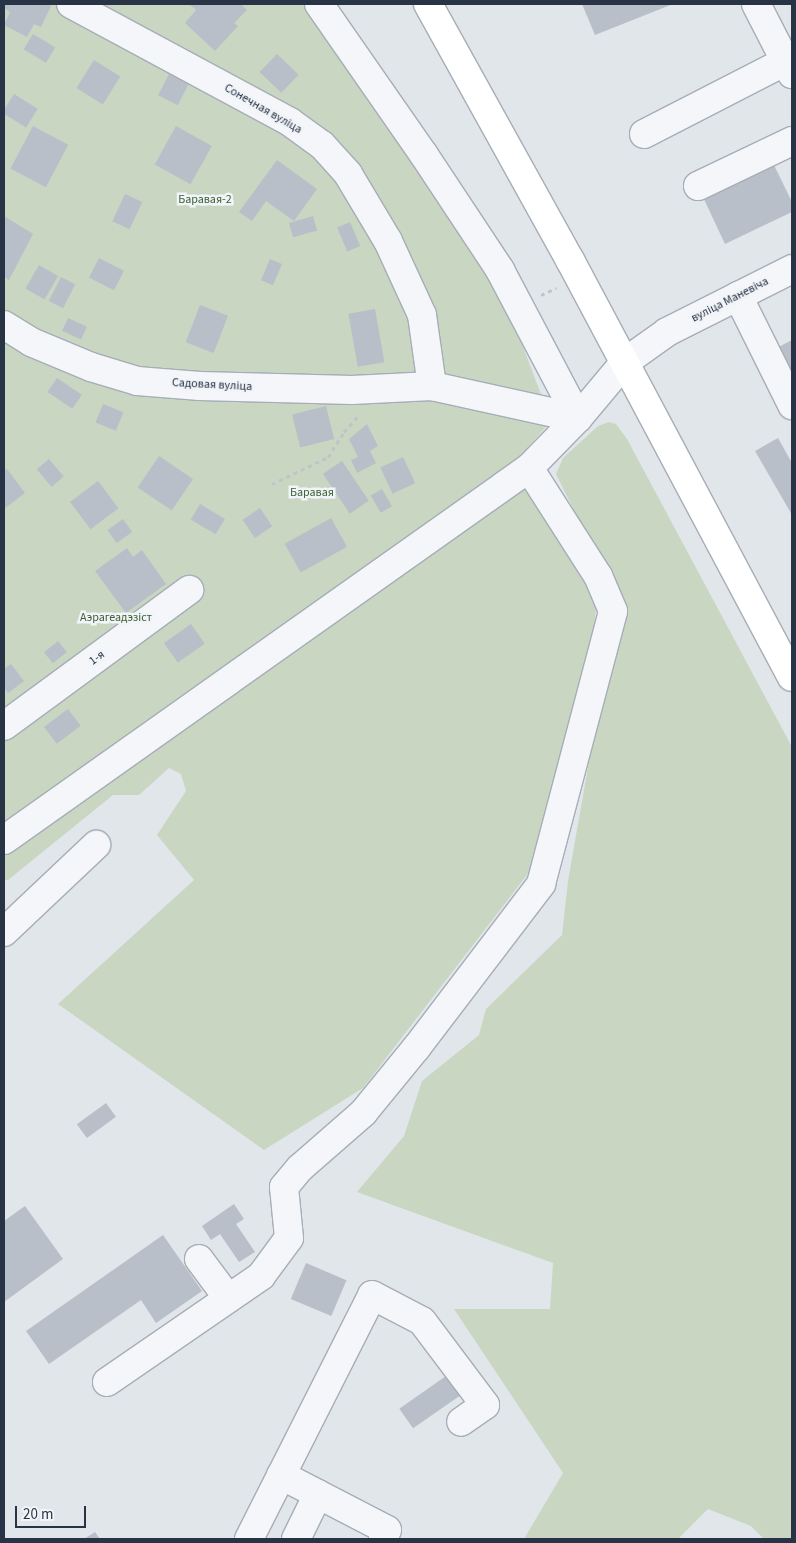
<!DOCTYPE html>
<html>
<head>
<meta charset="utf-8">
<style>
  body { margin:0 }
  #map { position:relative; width:796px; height:1543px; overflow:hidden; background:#e1e6eb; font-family:"Source Sans 3",sans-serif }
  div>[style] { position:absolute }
  .green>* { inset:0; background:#c8d6c2 }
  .building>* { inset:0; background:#b8bfc9; transform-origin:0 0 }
  .path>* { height:3px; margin-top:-1.5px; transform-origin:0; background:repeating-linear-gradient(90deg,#c0c3ca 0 4px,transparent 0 8px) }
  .roads { filter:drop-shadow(1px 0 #a6adb6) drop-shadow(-1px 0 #a6adb6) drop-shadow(0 1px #a6adb6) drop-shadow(0 -1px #a6adb6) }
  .minor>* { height:28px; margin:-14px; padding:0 14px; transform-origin:14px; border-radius:14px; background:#f5f6f9 }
  .major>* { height:28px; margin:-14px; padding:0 14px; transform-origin:14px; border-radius:14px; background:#fff }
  span { translate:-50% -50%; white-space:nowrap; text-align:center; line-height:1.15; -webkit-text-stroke:5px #f1f4f8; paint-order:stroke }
  .street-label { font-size:12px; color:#283345 }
  .park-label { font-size:12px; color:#3e6134 }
  .frame { position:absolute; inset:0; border:5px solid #283345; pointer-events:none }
  .scale { position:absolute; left:15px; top:1506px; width:71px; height:22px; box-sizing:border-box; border:2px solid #283345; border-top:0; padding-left:6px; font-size:15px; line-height:18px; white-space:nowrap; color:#283345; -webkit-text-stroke:4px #f1f4f8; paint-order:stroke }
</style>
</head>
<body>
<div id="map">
  <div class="green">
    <div style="clip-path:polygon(4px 4px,310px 4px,496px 275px,551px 421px,521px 455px,324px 603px,523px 485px,584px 580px,596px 610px,590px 663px,530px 871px,363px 1088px,264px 1150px,58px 1004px,194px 880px,157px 835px,186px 791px,181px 774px,169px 768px,139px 795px,113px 795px,8px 880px,4px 880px)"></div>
    <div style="clip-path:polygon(609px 422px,616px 424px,627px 439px,792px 747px,792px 1539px,764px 1539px,751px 1526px,708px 1509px,678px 1539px,524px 1539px,563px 1473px,454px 1309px,550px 1309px,553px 1263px,357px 1192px,404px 1136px,422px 1081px,479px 1035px,486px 1009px,562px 935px,568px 881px,606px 665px,607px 577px,556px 474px,563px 458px,598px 426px)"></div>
  </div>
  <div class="building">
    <div style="clip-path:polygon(6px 4px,47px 4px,51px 6px,41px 27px,34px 24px,27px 37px,4px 25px,10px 12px,4px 8px)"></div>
    <div style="clip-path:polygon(189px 4px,241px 4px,247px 10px,234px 23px,238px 26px,215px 51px,185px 23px,196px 10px)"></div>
    <div style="clip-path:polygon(582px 4px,673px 4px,595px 35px)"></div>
    <div style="left:33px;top:34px;width:26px;height:18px;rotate:31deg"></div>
    <div style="left:277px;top:54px;width:30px;height:25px;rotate:44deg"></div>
    <div style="left:94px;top:60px;width:31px;height:33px;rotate:32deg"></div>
    <div style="left:170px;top:72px;width:22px;height:26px;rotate:27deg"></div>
    <div style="left:14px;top:94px;width:28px;height:22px;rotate:32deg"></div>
    <div style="left:33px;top:126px;width:40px;height:48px;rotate:28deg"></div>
    <div style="left:176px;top:126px;width:41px;height:44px;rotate:29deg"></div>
    <div style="clip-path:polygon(277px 160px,317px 189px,294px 221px,266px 201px,252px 221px,239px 212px)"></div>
    <div style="clip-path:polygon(772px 161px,792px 202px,792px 212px,725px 244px,702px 195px)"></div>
    <div style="left:125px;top:194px;width:19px;height:30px;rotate:25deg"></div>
    <div style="clip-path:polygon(4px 216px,33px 234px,9px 280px,4px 277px)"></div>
    <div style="left:313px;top:216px;width:15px;height:25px;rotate:74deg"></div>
    <div style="left:350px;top:222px;width:26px;height:14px;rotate:67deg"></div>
    <div style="left:99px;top:258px;width:28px;height:22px;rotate:27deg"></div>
    <div style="left:270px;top:259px;width:13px;height:23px;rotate:23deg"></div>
    <div style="left:39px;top:265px;width:22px;height:27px;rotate:30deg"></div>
    <div style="left:61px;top:277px;width:16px;height:27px;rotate:27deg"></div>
    <div style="left:200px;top:305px;width:30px;height:40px;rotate:21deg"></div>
    <div style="left:375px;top:309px;width:54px;height:27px;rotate:80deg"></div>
    <div style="left:68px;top:318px;width:21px;height:14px;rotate:25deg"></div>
    <div style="clip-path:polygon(792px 340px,792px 393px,771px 351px)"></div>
    <div style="left:57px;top:378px;width:30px;height:17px;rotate:34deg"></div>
    <div style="left:103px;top:404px;width:22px;height:20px;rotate:22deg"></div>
    <div style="left:326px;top:406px;width:34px;height:35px;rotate:76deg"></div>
    <div style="clip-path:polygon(367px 424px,378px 446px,370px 451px,376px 463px,357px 473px,351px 460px,358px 457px,349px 439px)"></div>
    <div style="clip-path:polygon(778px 438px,792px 463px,792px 515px,755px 451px)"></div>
    <div style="left:159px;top:456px;width:41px;height:38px;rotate:34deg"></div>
    <div style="left:403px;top:457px;width:29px;height:25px;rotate:65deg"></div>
    <div style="left:49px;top:459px;width:23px;height:16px;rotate:50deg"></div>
    <div style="left:342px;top:461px;width:48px;height:23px;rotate:56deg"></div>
    <div style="clip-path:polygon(7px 469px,25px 493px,4px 509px,4px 471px)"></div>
    <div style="left:98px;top:481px;width:34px;height:35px;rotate:53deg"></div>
    <div style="left:382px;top:489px;width:20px;height:13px;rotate:60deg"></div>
    <div style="left:200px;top:504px;width:29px;height:18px;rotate:31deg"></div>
    <div style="left:260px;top:508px;width:22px;height:21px;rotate:56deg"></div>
    <div style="left:331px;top:518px;width:33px;height:53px;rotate:61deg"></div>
    <div style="left:123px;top:519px;width:16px;height:19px;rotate:55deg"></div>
    <div style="clip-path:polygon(127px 548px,133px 557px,142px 550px,166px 584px,126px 613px,95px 571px)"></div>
    <div style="left:191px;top:624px;width:24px;height:33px;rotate:55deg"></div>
    <div style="left:58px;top:641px;width:14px;height:18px;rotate:51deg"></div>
    <div style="clip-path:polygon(11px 664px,24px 681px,8px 693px,4px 688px,4px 669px)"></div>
    <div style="left:68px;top:709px;width:21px;height:30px;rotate:53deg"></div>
    <div style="left:106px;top:1103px;width:17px;height:36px;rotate:54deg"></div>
    <div style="clip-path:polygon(234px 1204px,244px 1219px,236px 1224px,255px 1252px,239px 1262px,220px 1234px,211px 1240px,202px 1226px)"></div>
    <div style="clip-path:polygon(25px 1206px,63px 1259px,4px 1302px,4px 1221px)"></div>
    <div style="clip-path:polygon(163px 1235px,202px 1291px,156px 1323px,141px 1300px,49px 1364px,26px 1331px)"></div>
    <div style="left:306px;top:1263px;width:44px;height:39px;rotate:23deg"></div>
    <div style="left:446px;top:1376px;width:24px;height:57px;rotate:55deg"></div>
    <div style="clip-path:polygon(95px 1532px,100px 1539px,84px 1539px)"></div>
  </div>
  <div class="path">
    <div style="left:541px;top:295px;width:17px;rotate:-25deg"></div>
    <div style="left:272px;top:484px;width:62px;rotate:-25.7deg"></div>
    <div style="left:328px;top:457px;width:30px;rotate:-57deg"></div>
    <div style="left:344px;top:432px;width:23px;rotate:-49deg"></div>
  </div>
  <div class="roads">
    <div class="minor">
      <div style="left:71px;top:4px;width:249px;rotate:28.3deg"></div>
      <div style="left:290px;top:122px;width:39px;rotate:36deg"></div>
      <div style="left:322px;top:145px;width:39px;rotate:48deg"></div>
      <div style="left:348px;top:174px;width:78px;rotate:59.2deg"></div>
      <div style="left:388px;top:241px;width:81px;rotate:65.3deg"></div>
      <div style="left:422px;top:315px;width:72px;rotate:82deg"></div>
      <div style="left:319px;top:4px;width:184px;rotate:55.2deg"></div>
      <div style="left:424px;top:155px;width:138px;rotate:56.5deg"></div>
      <div style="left:500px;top:270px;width:167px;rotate:62.2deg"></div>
      <div style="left:756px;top:4px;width:79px;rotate:62.8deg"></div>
      <div style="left:644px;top:134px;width:160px;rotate:-27.2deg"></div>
      <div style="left:698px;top:186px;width:104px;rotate:-25.6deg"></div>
      <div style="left:738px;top:296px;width:122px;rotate:63.6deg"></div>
      <div style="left:4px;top:325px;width:32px;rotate:32deg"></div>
      <div style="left:31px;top:342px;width:65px;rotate:22.6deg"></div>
      <div style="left:91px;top:367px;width:48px;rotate:16.9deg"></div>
      <div style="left:137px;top:381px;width:63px;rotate:4.5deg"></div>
      <div style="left:200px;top:386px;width:152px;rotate:1.5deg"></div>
      <div style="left:352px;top:390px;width:80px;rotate:-2.9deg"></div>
      <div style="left:432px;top:386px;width:149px;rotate:12.4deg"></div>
      <div style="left:4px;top:726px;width:230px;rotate:-36.3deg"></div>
      <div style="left:4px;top:840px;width:643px;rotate:-35.32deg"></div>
      <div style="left:529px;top:468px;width:70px;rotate:-45.6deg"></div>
      <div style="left:578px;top:418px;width:73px;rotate:-50deg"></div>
      <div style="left:625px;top:362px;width:52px;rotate:-35.5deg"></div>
      <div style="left:667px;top:332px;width:140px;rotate:-26.7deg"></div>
      <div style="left:4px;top:932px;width:127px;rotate:-43.4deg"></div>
      <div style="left:199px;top:1259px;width:49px;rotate:53.4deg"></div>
      <div style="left:107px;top:1382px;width:187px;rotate:-34.5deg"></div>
      <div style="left:261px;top:1276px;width:47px;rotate:-53.6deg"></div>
      <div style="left:289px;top:1238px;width:51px;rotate:-95.6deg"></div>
      <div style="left:284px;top:1187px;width:25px;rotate:-50deg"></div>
      <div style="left:300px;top:1168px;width:84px;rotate:-41.1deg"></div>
      <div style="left:363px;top:1113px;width:85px;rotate:-50.7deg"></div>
      <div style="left:417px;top:1047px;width:205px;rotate:-52.7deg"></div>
      <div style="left:541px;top:884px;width:282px;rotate:-75.2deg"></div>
      <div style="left:613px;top:611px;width:38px;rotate:-113deg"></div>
      <div style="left:598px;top:576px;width:128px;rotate:-122.6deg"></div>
      <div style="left:281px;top:1475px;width:119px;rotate:27.4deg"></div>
      <div style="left:387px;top:1530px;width:10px;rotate:114deg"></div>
      <div style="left:249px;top:1539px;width:273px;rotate:-63.2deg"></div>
      <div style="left:372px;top:1295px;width:56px;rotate:27.5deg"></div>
      <div style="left:422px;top:1321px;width:105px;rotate:53.1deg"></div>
      <div style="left:485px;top:1405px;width:29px;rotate:145deg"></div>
      <div style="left:296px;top:1539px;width:50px;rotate:-63.9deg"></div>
    </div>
    <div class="major">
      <div style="left:428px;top:4px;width:293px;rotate:61deg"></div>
      <div style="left:570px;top:260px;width:472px;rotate:62deg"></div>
    </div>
  </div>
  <div class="street-label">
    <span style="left:263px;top:109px;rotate:30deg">Сонечная вуліца</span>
    <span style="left:730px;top:300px;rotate:-27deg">вуліца Маневіча</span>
    <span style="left:212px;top:385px;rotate:3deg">Садовая вуліца</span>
    <span style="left:97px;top:658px;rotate:-36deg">1-я</span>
  </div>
  <div class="park-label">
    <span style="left:205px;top:200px">Баравая-2</span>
    <span style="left:312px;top:493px">Баравая</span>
    <span style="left:116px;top:618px">Аэрагеадэзіст</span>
  </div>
  <div class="frame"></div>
  <div class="scale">20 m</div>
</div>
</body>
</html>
